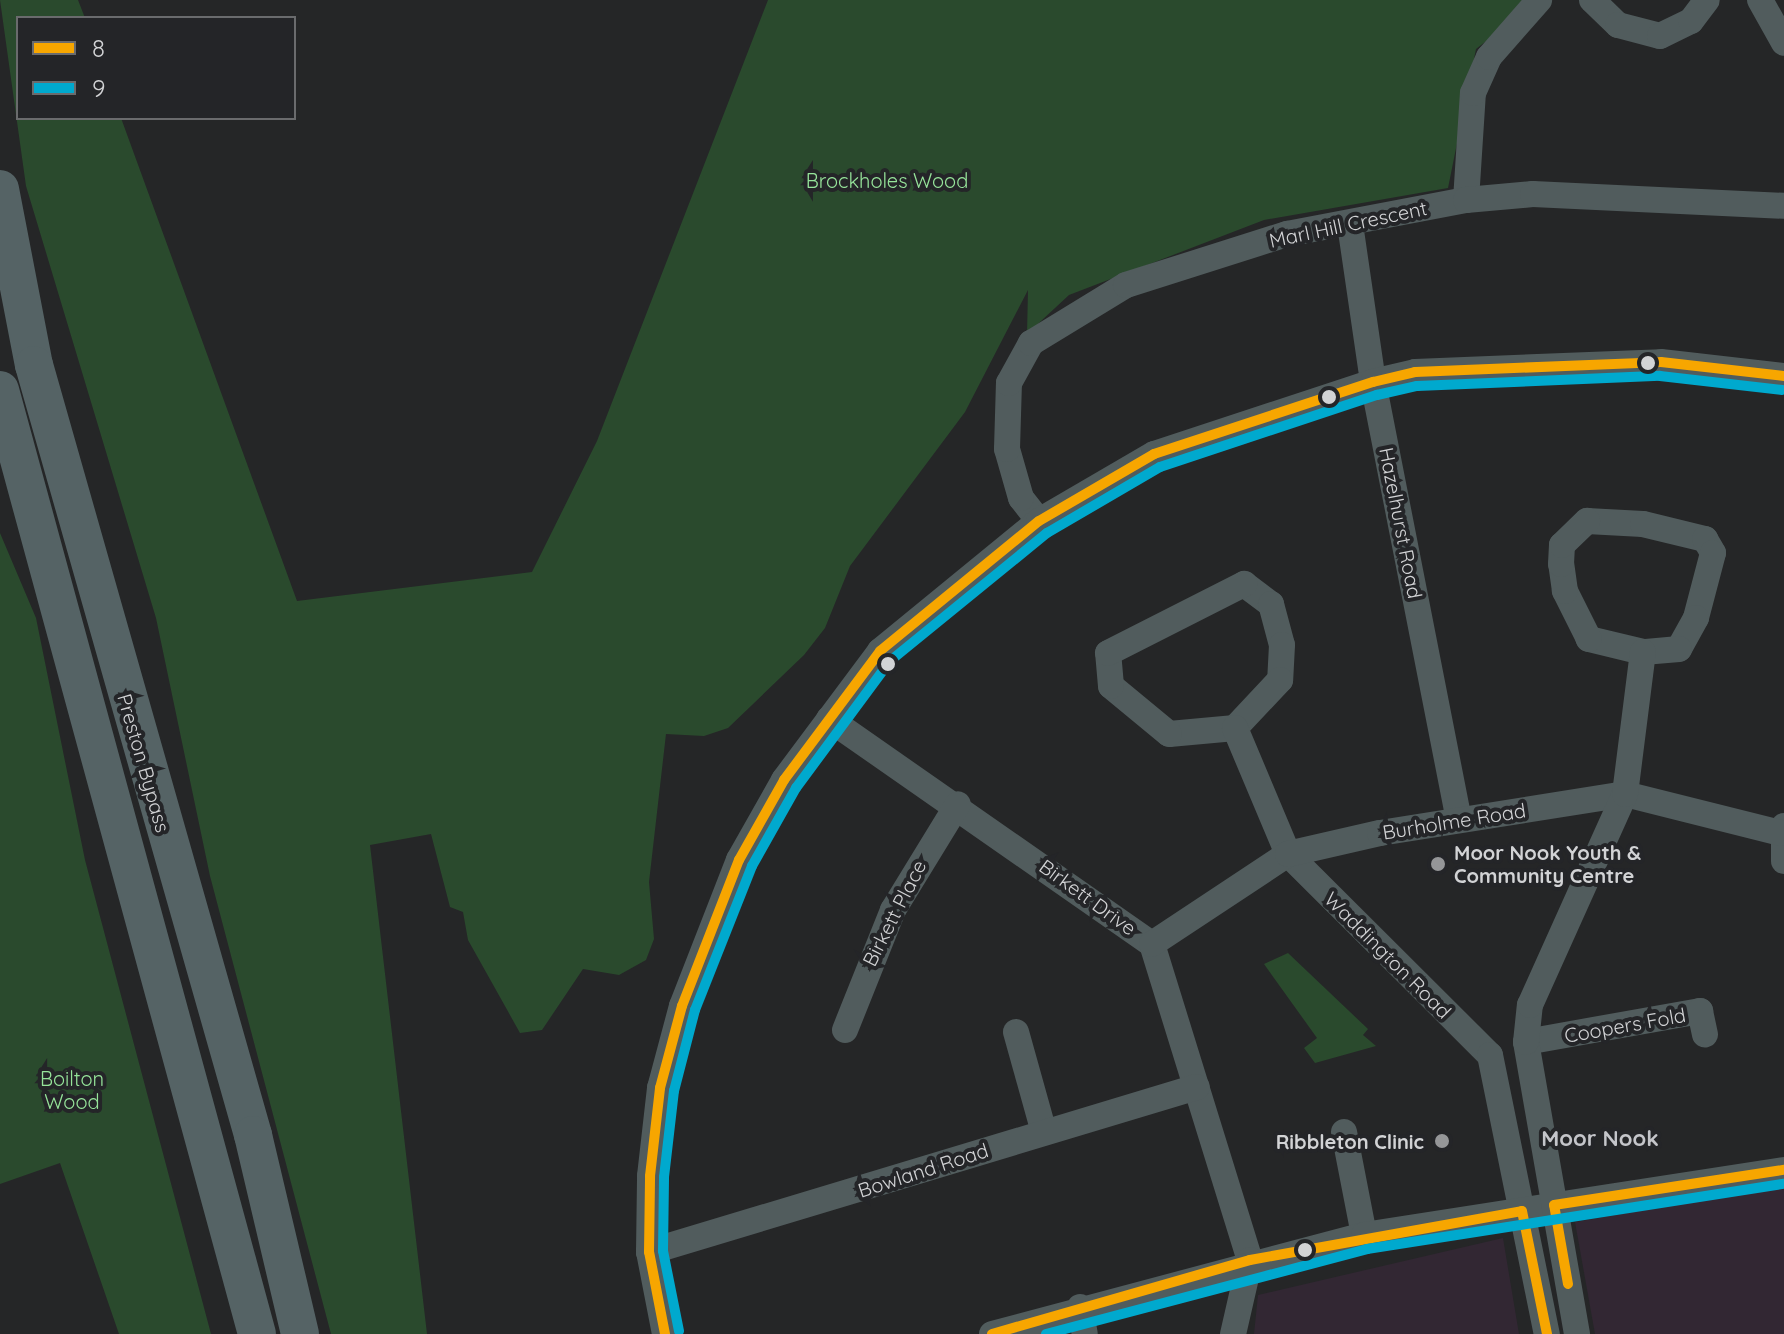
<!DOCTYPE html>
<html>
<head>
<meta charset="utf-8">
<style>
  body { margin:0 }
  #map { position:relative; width:1784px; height:1334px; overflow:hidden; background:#252627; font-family:Quicksand,sans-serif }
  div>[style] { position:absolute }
  .education>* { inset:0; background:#322733 }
  .green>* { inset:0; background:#2a4a2d }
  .minor>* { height:26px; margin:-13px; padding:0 13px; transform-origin:13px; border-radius:13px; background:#515c5d }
  .highway>* { height:38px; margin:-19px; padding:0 19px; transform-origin:19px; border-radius:19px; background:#556365 }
  .bus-1>* { height:10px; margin:-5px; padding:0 5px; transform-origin:5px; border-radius:5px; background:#f7a600 }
  .bus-2>* { height:10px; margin:-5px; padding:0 5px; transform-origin:5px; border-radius:5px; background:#00a9ce }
  .dots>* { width:22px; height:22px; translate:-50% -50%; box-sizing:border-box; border:4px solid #242528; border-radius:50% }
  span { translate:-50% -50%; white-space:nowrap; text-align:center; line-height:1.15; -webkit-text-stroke:8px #242528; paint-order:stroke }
  .park-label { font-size:20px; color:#96e49a }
  .street-label { font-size:20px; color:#d2d3d5 }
  .poi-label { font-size:20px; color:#d2d3d5; font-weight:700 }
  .left { translate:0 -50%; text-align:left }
  .right { translate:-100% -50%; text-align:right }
  .neighbourhood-label { font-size:22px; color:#c4c5ca; font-weight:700 }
  .legend { position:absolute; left:16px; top:16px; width:280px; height:104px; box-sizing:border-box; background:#242528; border:2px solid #6a6b6d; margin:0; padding:10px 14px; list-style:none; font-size:24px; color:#d2d3d5 }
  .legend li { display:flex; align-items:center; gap:16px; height:40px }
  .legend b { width:40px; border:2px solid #6a6b6d }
</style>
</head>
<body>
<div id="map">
  <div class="education">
    <div style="clip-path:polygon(1784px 1186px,1784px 1334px,1595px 1334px,1575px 1222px)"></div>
    <div style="clip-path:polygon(1503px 1238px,1519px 1334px,1254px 1334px,1258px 1295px)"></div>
  </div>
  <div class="green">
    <div style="clip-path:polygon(0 0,78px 0,85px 18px,18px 18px,18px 118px,121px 118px,297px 601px,532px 572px,597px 441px,768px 0,1539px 0,1476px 49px,1448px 188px,1264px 220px,1069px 295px,1027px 334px,1028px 290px,965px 412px,850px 566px,825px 628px,804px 655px,728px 728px,704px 736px,666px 734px,649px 882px,654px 939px,646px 960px,619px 975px,583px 969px,542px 1030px,520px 1033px,468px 940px,463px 912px,450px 907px,431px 834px,370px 845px,427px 1334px,331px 1334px,210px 876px,156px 618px,26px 186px)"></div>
    <div style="clip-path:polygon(0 533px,36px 618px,85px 860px,211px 1334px,119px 1334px,60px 1163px,0 1184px)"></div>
    <div style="clip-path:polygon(1288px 953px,1368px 1029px,1363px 1035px,1376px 1046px,1315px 1063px,1304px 1048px,1317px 1038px,1264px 964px)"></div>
  </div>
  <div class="minor">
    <div style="left:1592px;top:0;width:36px;rotate:44deg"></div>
    <div style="left:1618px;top:25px;width:43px;rotate:14.7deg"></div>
    <div style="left:1660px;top:36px;width:34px;rotate:-26deg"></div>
    <div style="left:1691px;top:21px;width:26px;rotate:-53deg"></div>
    <div style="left:1760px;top:0;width:49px;rotate:60.8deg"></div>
    <div style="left:1466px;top:200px;width:107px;rotate:-86.3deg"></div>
    <div style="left:1473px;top:93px;width:39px;rotate:-66deg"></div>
    <div style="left:1489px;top:57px;width:76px;rotate:-48.7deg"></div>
    <div style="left:1350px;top:224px;width:160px;rotate:81.7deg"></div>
    <div style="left:1373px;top:382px;width:446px;rotate:78.9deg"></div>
    <div style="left:1039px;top:521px;width:29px;rotate:-128deg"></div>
    <div style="left:1021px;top:498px;width:51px;rotate:-105.9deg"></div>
    <div style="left:1007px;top:449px;width:66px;rotate:-88.3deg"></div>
    <div style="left:1009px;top:383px;width:46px;rotate:-61.2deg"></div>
    <div style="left:1031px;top:343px;width:111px;rotate:-31.4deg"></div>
    <div style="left:1126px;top:285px;width:169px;rotate:-17.6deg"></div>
    <div style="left:1287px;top:234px;width:182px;rotate:-10.8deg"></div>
    <div style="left:1466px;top:200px;width:67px;rotate:-5.1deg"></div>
    <div style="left:1533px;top:194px;width:251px;rotate:2.7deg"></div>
    <div style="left:1587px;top:521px;width:56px;rotate:3.1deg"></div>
    <div style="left:1643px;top:524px;width:64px;rotate:13.6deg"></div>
    <div style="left:1705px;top:539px;width:16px;rotate:60deg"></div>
    <div style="left:1713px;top:553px;width:67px;rotate:104.7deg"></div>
    <div style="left:1696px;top:618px;width:35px;rotate:119deg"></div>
    <div style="left:1679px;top:649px;width:36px;rotate:175deg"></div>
    <div style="left:1643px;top:652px;width:56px;rotate:-166.5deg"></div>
    <div style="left:1589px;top:639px;width:54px;rotate:-116.6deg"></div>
    <div style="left:1565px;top:591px;width:27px;rotate:-98deg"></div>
    <div style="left:1561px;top:564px;width:19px;rotate:-87deg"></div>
    <div style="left:1562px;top:545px;width:35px;rotate:-44deg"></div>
    <div style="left:1244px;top:584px;width:34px;rotate:37deg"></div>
    <div style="left:1271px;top:604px;width:42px;rotate:75deg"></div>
    <div style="left:1282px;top:645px;width:35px;rotate:93deg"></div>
    <div style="left:1280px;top:680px;width:66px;rotate:133.2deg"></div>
    <div style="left:1235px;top:728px;width:66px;rotate:174.8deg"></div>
    <div style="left:1169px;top:734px;width:75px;rotate:-140.4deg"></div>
    <div style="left:1111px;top:686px;width:33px;rotate:-95deg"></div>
    <div style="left:1108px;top:653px;width:153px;rotate:-26.9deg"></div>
    <div style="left:829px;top:719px;width:394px;rotate:34.9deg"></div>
    <div style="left:1152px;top:944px;width:331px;rotate:72.8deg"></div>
    <div style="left:1250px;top:1260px;width:76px;rotate:102.9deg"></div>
    <div style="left:1235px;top:728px;width:137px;rotate:67.2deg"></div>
    <div style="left:1288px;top:854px;width:285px;rotate:44.9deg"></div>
    <div style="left:1490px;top:1055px;width:285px;rotate:78.5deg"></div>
    <div style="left:1784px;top:826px;width:35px;rotate:90deg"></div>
    <div style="left:1152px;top:944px;width:163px;rotate:-33.5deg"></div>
    <div style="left:1288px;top:854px;width:94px;rotate:-12.9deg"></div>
    <div style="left:1380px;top:833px;width:248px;rotate:-9deg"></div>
    <div style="left:1625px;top:794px;width:160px;rotate:14.1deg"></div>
    <div style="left:845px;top:1030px;width:129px;rotate:-68.2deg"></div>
    <div style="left:893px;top:910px;width:124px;rotate:-58.5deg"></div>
    <div style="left:1016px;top:1032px;width:104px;rotate:74.4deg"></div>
    <div style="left:1526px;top:1042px;width:177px;rotate:-10.1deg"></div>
    <div style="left:1700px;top:1011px;width:24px;rotate:78deg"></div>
    <div style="left:1344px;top:1132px;width:105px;rotate:79deg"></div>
    <div style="left:649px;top:1252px;width:572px;rotate:-16.76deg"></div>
    <div style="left:1080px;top:1307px;width:27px;rotate:80deg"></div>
    <div style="left:665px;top:1334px;width:84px;rotate:-101deg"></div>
    <div style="left:649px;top:1252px;width:76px;rotate:-89.2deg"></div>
    <div style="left:650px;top:1176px;width:89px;rotate:-83.5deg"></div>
    <div style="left:660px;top:1088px;width:85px;rotate:-75deg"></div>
    <div style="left:682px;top:1006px;width:157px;rotate:-68.7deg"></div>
    <div style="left:739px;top:860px;width:92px;rotate:-60.6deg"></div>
    <div style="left:784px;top:780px;width:161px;rotate:-53.3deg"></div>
    <div style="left:880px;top:651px;width:205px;rotate:-39.3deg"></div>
    <div style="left:1039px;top:521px;width:133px;rotate:-30.2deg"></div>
    <div style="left:1154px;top:454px;width:231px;rotate:-18.2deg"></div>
    <div style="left:1373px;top:382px;width:43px;rotate:-13.4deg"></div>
    <div style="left:1415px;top:372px;width:246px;rotate:-2.3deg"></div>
    <div style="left:1661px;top:362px;width:124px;rotate:6.5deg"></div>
    <div style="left:992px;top:1334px;width:385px;rotate:-14.9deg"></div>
    <div style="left:1364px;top:1235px;width:425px;rotate:-8.8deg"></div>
    <div style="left:1577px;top:1334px;width:296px;rotate:-99.9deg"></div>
    <div style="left:1526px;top:1042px;width:37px;rotate:-84deg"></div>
    <div style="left:1530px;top:1005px;width:231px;rotate:-65.8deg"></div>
    <div style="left:1625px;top:794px;width:143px;rotate:-82.8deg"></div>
  </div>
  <div class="highway">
    <div style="left:0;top:189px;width:179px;rotate:79.1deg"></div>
    <div style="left:34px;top:365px;width:801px;rotate:74.12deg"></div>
    <div style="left:253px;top:1135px;width:204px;rotate:76.7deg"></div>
    <div style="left:0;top:390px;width:978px;rotate:74.77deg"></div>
  </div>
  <div class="bus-1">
    <div style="left:1568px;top:1284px;width:80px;rotate:-100deg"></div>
    <div style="left:1554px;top:1205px;width:233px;rotate:-8.7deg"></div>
    <div style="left:665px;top:1334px;width:84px;rotate:-101deg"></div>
    <div style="left:649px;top:1252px;width:76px;rotate:-89.2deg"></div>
    <div style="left:650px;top:1176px;width:89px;rotate:-83.5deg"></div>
    <div style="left:660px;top:1088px;width:85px;rotate:-75deg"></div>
    <div style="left:682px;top:1006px;width:157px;rotate:-68.7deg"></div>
    <div style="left:739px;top:860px;width:92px;rotate:-60.6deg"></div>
    <div style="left:784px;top:780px;width:161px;rotate:-53.3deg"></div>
    <div style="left:880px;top:651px;width:205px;rotate:-39.3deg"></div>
    <div style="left:1039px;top:521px;width:133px;rotate:-30.2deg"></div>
    <div style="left:1154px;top:454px;width:231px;rotate:-18.2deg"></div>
    <div style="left:1373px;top:382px;width:43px;rotate:-13.4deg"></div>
    <div style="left:1415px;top:372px;width:246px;rotate:-2.3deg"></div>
    <div style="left:1661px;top:362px;width:124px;rotate:6.5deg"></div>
    <div style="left:992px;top:1334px;width:268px;rotate:-16deg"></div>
    <div style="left:1250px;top:1260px;width:276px;rotate:-10.2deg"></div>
    <div style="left:1522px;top:1211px;width:126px;rotate:78.5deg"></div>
  </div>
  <div class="bus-2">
    <div style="left:679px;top:1331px;width:82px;rotate:-101.3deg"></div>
    <div style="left:663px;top:1251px;width:74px;rotate:-89.2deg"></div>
    <div style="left:664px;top:1177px;width:87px;rotate:-83.4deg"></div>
    <div style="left:674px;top:1091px;width:84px;rotate:-75.5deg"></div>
    <div style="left:695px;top:1010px;width:155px;rotate:-68.4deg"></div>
    <div style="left:752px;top:866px;width:90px;rotate:-60.6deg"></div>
    <div style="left:796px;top:788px;width:158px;rotate:-53.5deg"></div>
    <div style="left:890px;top:661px;width:203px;rotate:-39.2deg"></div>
    <div style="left:1047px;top:533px;width:131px;rotate:-30.3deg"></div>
    <div style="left:1160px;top:467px;width:229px;rotate:-18.4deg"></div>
    <div style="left:1377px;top:395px;width:41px;rotate:-12.7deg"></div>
    <div style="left:1417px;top:386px;width:243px;rotate:-2.4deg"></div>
    <div style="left:1660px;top:376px;width:123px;rotate:6.5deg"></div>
    <div style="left:1046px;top:1334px;width:332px;rotate:-14.8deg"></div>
    <div style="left:1367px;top:1249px;width:422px;rotate:-8.9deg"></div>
  </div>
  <div class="dots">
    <div style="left:1648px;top:363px;background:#d2d3d5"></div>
    <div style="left:1329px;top:397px;background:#d2d3d5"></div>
    <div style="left:888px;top:664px;background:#d2d3d5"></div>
    <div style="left:1438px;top:864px;background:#959698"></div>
    <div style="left:1442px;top:1141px;background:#959698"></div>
    <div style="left:1305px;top:1250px;background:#d2d3d5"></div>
  </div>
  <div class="park-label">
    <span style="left:887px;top:180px">Brockholes Wood</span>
    <span style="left:72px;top:1090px">Boilton<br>Wood</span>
  </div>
  <div class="street-label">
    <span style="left:1348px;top:224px;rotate:-12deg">Marl Hill Crescent</span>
    <span style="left:1401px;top:523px;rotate:79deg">Hazelhurst Road</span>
    <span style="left:144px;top:763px;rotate:74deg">Preston Bypass</span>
    <span style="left:1454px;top:821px;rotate:-9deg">Burholme Road</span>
    <span style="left:1088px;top:897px;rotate:36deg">Birkett Drive</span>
    <span style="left:894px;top:913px;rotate:-63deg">Birkett Place</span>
    <span style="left:1388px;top:955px;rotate:45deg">Waddington Road</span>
    <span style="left:1625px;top:1025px;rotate:-10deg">Coopers Fold</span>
    <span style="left:923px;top:1170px;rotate:-18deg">Bowland Road</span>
  </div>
  <div class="poi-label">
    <span class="left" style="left:1454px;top:864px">Moor Nook Youth &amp;<br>Community Centre</span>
    <span class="right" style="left:1424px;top:1141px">Ribbleton Clinic</span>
  </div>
  <div class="neighbourhood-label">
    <span style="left:1600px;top:1139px">Moor Nook</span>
  </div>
  <ul class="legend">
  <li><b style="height:10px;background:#f7a600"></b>8</li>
  <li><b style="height:10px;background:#00a9ce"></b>9</li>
  </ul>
</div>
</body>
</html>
